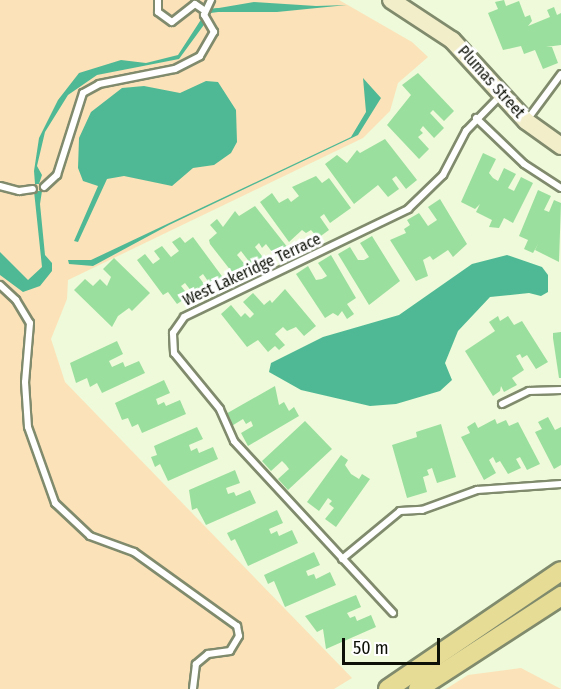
<!DOCTYPE html>
<html>
<head>
<meta charset="utf-8">
<style>
  body { margin:0 }
  #map { position:relative; width:561px; height:689px; overflow:hidden; background:#eefad9; font-family:"Fira Sans Condensed",sans-serif }
  div>[style] { position:absolute }
  .green>* { inset:0; background:#fce2b9 }
  .water>* { inset:0; background:#4fb995 }
  .stream>* { height:4px; margin:-2px; padding:0 2px; transform-origin:2px; border-radius:2px; background:#4fb995 }
  .building>* { inset:0; background:#9bdf9e }
  .roads { filter:drop-shadow(2px 0 #808b6d) drop-shadow(-2px 0 #808b6d) drop-shadow(0 2px #808b6d) drop-shadow(0 -2px #808b6d) }
  .lane>* { height:6px; margin:-3px; padding:0 3px; transform-origin:3px; border-radius:3px; background:#fff }
  .secondary>* { height:16px; margin:-8px; padding:0 8px; transform-origin:8px; border-radius:8px; background:#f2eeca }
  .primary>* { height:18px; margin:-9px; padding:0 9px; transform-origin:9px; border-radius:9px; background:#e6dc95 }
  span { translate:-50% -50%; white-space:nowrap; text-align:center; line-height:1.15; -webkit-text-stroke:6px #fff; paint-order:stroke }
  .street-label { font-size:16px; color:#0c1006 }
  .scale { position:absolute; left:342px; top:638px; width:98px; height:27px; box-sizing:border-box; border:3px solid #0c1006; border-top:0; padding-left:8px; font-size:18px; line-height:21px; white-space:nowrap; color:#0c1006; -webkit-text-stroke:4px #fff; paint-order:stroke }
</style>
</head>
<body>
<div id="map">
  <div class="green">
    <div style="clip-path:polygon(0 0,339px 0,412px 42px,428px 57px,398px 83px,390px 111px,363px 138px,68px 280px,67px 299px,51px 339px,65px 382px,352px 678px,334px 689px,0 689px)"></div>
    <div style="clip-path:polygon(521px 668px,561px 689px,446px 689px,468px 675px)"></div>
  </div>
  <div class="water">
    <div style="clip-path:polygon(254px 2px,316px 6px,347px 5px,277px 12px,214px 12px,213px 9px)"></div>
    <div style="clip-path:polygon(202px 18px,206px 22px,179px 59px,97px 75px,68px 95px,45px 132px,37px 166px,42px 175px,39px 184px,35px 184px,34px 171px,39px 138px,58px 100px,79px 73px,121px 60px,146px 63px,178px 55px)"></div>
    <div style="clip-path:polygon(363px 78px,381px 98px,358px 135px,169px 225px,93px 266px,69px 264px,68px 260px,91px 260px,351px 137px,366px 112px)"></div>
    <div style="clip-path:polygon(206px 81px,218px 82px,236px 110px,237px 142px,231px 153px,214px 165px,193px 168px,172px 186px,124px 176px,107px 179px,78px 242px,74px 241px,98px 186px,83px 181px,78px 168px,79px 138px,91px 112px,122px 88px,144px 86px,180px 93px)"></div>
    <div style="clip-path:polygon(34px 191px,42px 191px,40px 204px,45px 255px,52px 263px,52px 271px,40px 286px,23px 292px,0 275px,0 252px,28px 280px,42px 267px)"></div>
    <div style="clip-path:polygon(507px 255px,542px 267px,548px 275px,548px 292px,541px 296px,529px 293px,490px 297px,458px 331px,445px 363px,452px 380px,440px 391px,396px 404px,370px 406px,301px 390px,269px 372px,271px 363px,323px 337px,399px 315px,472px 264px)"></div>
  </div>
  <div class="stream">
    <div style="left:205px;top:18px;width:9px;rotate:-54deg"></div>
    <div style="left:210px;top:11px;width:8px;rotate:-7deg"></div>
  </div>
  <div class="building">
    <div style="clip-path:polygon(504px 0,506px 6px,519px 1px,525px 17px,530px 15px,532px 21px,528px 26px,550px 17px,547px 10px,554px 7px,557px 15px,561px 13px,561px 45px,546px 47px,552px 47px,558px 63px,543px 69px,535px 50px,524px 54px,521px 46px,503px 50px,488px 13px,498px 9px,495px 2px)"></div>
    <div style="clip-path:polygon(418px 73px,454px 111px,444px 121px,433px 110px,430px 113px,444px 128px,434px 138px,423px 126px,420px 130px,423px 133px,418px 137px,429px 149px,419px 159px,387px 125px,411px 95px,402px 85px)"></div>
    <div style="clip-path:polygon(385px 139px,417px 180px,406px 189px,396px 176px,392px 179px,399px 189px,388px 197px,378px 185px,354px 204px,325px 164px,337px 155px,347px 163px,357px 150px,360px 153px)"></div>
    <div style="clip-path:polygon(483px 153px,496px 159px,489px 173px,493px 178px,498px 181px,504px 168px,516px 174px,508px 188px,514px 191px,521px 177px,533px 183px,513px 223px,504px 218px,499px 228px,489px 227px,492px 220px,476px 212px,480px 204px,475px 209px,461px 202px)"></div>
    <div style="clip-path:polygon(316px 176px,322px 183px,329px 178px,351px 208px,330px 223px,324px 214px,320px 217px,329px 230px,318px 238px,311px 230px,306px 233px,302px 230px,289px 242px,260px 202px,272px 193px,279px 203px,288px 198px,291px 202px,299px 196px,292px 187px)"></div>
    <div style="clip-path:polygon(538px 190px,551px 196px,544px 210px,549px 212px,554px 200px,561px 203px,559px 262px,535px 250px,538px 244px,533px 253px,524px 249px,528px 240px,519px 236px)"></div>
    <div style="clip-path:polygon(440px 199px,467px 244px,453px 257px,448px 250px,433px 260px,430px 256px,423px 260px,428px 276px,416px 281px,390px 240px,406px 233px,404px 229px,410px 225px,407px 220px,419px 213px,428px 226px,437px 220px,428px 207px)"></div>
    <div style="clip-path:polygon(255px 206px,288px 248px,276px 257px,266px 244px,262px 248px,259px 243px,255px 247px,265px 260px,254px 268px,241px 251px,237px 255px,247px 267px,235px 276px,210px 244px,209px 240px,217px 233px,210px 225px,217px 219px,223px 227px,235px 211px,239px 216px)"></div>
    <div style="clip-path:polygon(372px 236px,400px 281px,369px 305px,338px 254px,350px 247px,358px 260px,364px 260px,369px 257px,360px 243px)"></div>
    <div style="clip-path:polygon(180px 237px,185px 243px,193px 237px,224px 279px,212px 287px,203px 274px,199px 277px,206px 287px,195px 296px,185px 283px,181px 286px,189px 296px,177px 304px,168px 292px,163px 295px,137px 260px,145px 254px,153px 264px,160px 259px,154px 251px,162px 246px,171px 257px,179px 251px,172px 242px)"></div>
    <div style="clip-path:polygon(331px 255px,356px 298px,347px 304px,354px 314px,347px 319px,342px 311px,338px 316px,333px 313px,325px 318px,296px 274px,308px 266px,316px 280px,322px 279px,327px 276px,318px 263px)"></div>
    <div style="clip-path:polygon(114px 258px,150px 293px,132px 311px,129px 308px,118px 316px,112px 327px,74px 290px,85px 279px,93px 286px,100px 279px,107px 286px,111px 277px,103px 269px)"></div>
    <div style="clip-path:polygon(285px 289px,316px 326px,304px 336px,296px 327px,287px 331px,283px 327px,275px 334px,285px 345px,279px 350px,275px 346px,268px 352px,258px 340px,247px 347px,221px 314px,231px 305px,241px 317px,245px 313px,250px 318px,254px 314px,243px 302px,253px 293px,264px 305px,270px 300px,272px 303px)"></div>
    <div style="clip-path:polygon(498px 316px,500px 321px,508px 316px,514px 325px,522px 321px,548px 362px,536px 369px,527px 355px,522px 358px,520px 354px,516px 356px,524px 370px,512px 378px,517px 385px,504px 392px,501px 386px,500px 391px,493px 396px,465px 351px,495px 331px,489px 322px)"></div>
    <div style="clip-path:polygon(561px 332px,561px 378px,559px 378px,553px 338px,553px 333px)"></div>
    <div style="clip-path:polygon(117px 341px,123px 354px,109px 361px,112px 367px,123px 362px,125px 367px,139px 361px,145px 373px,102px 393px,97px 383px,90px 387px,87px 378px,76px 383px,70px 363px)"></div>
    <div style="clip-path:polygon(164px 380px,170px 393px,156px 399px,158px 405px,164px 402px,166px 406px,180px 400px,186px 414px,142px 433px,138px 424px,132px 427px,128px 418px,122px 420px,115px 403px)"></div>
    <div style="clip-path:polygon(275px 386px,279px 405px,284px 402px,289px 411px,294px 407px,299px 416px,248px 446px,241px 433px,253px 426px,251px 421px,246px 424px,243px 419px,230px 427px,224px 415px)"></div>
    <div style="clip-path:polygon(548px 417px,555px 430px,561px 427px,561px 465px,554px 469px,535px 432px,542px 429px,538px 422px)"></div>
    <div style="clip-path:polygon(495px 419px,497px 424px,506px 420px,509px 426px,518px 422px,540px 464px,527px 470px,520px 457px,516px 459px,521px 468px,508px 474px,500px 461px,496px 463px,493px 457px,489px 460px,496px 473px,484px 480px,461px 437px,470px 433px,467px 427px,475px 422px,478px 428px)"></div>
    <div style="clip-path:polygon(305px 421px,332px 449px,288px 490px,278px 479px,289px 469px,286px 465px,282px 461px,271px 471px,262px 461px)"></div>
    <div style="clip-path:polygon(441px 424px,456px 477px,437px 483px,432px 468px,427px 470px,429px 475px,423px 477px,427px 492px,407px 498px,392px 445px,417px 437px,416px 432px)"></div>
    <div style="clip-path:polygon(197px 427px,203px 439px,189px 445px,191px 451px,197px 448px,199px 453px,213px 447px,218px 459px,168px 481px,160px 464px,155px 467px,151px 457px,157px 455px,154px 446px)"></div>
    <div style="clip-path:polygon(341px 455px,348px 460px,345px 465px,351px 474px,359px 479px,362px 474px,370px 479px,336px 527px,325px 519px,334px 508px,329px 504px,332px 501px,328px 498px,319px 511px,307px 502px)"></div>
    <div style="clip-path:polygon(235px 470px,240px 483px,226px 488px,228px 494px,234px 492px,236px 496px,250px 490px,256px 503px,206px 525px,197px 508px,192px 510px,189px 490px)"></div>
    <div style="clip-path:polygon(277px 510px,283px 523px,269px 529px,271px 534px,277px 531px,279px 536px,292px 530px,298px 543px,248px 566px,235px 539px,231px 541px,227px 533px)"></div>
    <div style="clip-path:polygon(314px 552px,320px 565px,306px 571px,308px 576px,314px 574px,316px 579px,330px 572px,336px 585px,285px 607px,274px 581px,268px 584px,264px 575px)"></div>
    <div style="clip-path:polygon(356px 595px,361px 607px,347px 613px,350px 618px,355px 616px,357px 621px,371px 615px,376px 627px,326px 649px,323px 629px,317px 632px,305px 616px)"></div>
  </div>
  <div class="roads">
    <div class="lane">
      <div style="left:158px;top:0;width:12px;rotate:90deg"></div>
      <div style="left:158px;top:12px;width:17px;rotate:36deg"></div>
      <div style="left:172px;top:22px;width:29px;rotate:-38deg"></div>
      <div style="left:195px;top:4px;width:11px;rotate:34deg"></div>
      <div style="left:476px;top:118px;width:66px;rotate:43.8deg"></div>
      <div style="left:524px;top:164px;width:44px;rotate:33deg"></div>
      <div style="left:527px;top:120px;width:57px;rotate:-53.5deg"></div>
      <div style="left:0;top:186px;width:20px;rotate:15deg"></div>
      <div style="left:19px;top:191px;width:14px;rotate:-8deg"></div>
      <div style="left:44px;top:187px;width:18px;rotate:-43deg"></div>
      <div style="left:57px;top:175px;width:86px;rotate:-72.4deg"></div>
      <div style="left:83px;top:93px;width:18px;rotate:-29deg"></div>
      <div style="left:99px;top:84px;width:77px;rotate:-11.2deg"></div>
      <div style="left:175px;top:69px;width:28px;rotate:-27deg"></div>
      <div style="left:200px;top:56px;width:28px;rotate:-60deg"></div>
      <div style="left:214px;top:32px;width:20px;rotate:-120deg"></div>
      <div style="left:204px;top:15px;width:17px;rotate:-65deg"></div>
      <div style="left:0;top:285px;width:22px;rotate:43deg"></div>
      <div style="left:16px;top:300px;width:27px;rotate:59deg"></div>
      <div style="left:30px;top:323px;width:59px;rotate:94.8deg"></div>
      <div style="left:25px;top:382px;width:45px;rotate:86.2deg"></div>
      <div style="left:28px;top:427px;width:81px;rotate:70.4deg"></div>
      <div style="left:55px;top:503px;width:48px;rotate:43.3deg"></div>
      <div style="left:90px;top:536px;width:47px;rotate:20deg"></div>
      <div style="left:134px;top:552px;width:127px;rotate:35.7deg"></div>
      <div style="left:237px;top:626px;width:10px;rotate:79deg"></div>
      <div style="left:239px;top:636px;width:17px;rotate:121deg"></div>
      <div style="left:230px;top:651px;width:22px;rotate:172deg"></div>
      <div style="left:208px;top:654px;width:16px;rotate:140deg"></div>
      <div style="left:196px;top:664px;width:25px;rotate:97deg"></div>
      <div style="left:502px;top:404px;width:30px;rotate:-26deg"></div>
      <div style="left:529px;top:391px;width:32px;rotate:-2deg"></div>
      <div style="left:342px;top:559px;width:75px;rotate:-39.6deg"></div>
      <div style="left:400px;top:511px;width:22px;rotate:-3deg"></div>
      <div style="left:422px;top:510px;width:59px;rotate:-20deg"></div>
      <div style="left:477px;top:490px;width:84px;rotate:-4.1deg"></div>
      <div style="left:393px;top:613px;width:234px;rotate:-132.8deg"></div>
      <div style="left:234px;top:441px;width:35px;rotate:-114deg"></div>
      <div style="left:220px;top:409px;width:72px;rotate:-129.4deg"></div>
      <div style="left:174px;top:353px;width:20px;rotate:-93deg"></div>
      <div style="left:173px;top:333px;width:19px;rotate:-55deg"></div>
      <div style="left:184px;top:317px;width:249px;rotate:-25.7deg"></div>
      <div style="left:408px;top:209px;width:49px;rotate:-44.2deg"></div>
      <div style="left:443px;top:175px;width:50px;rotate:-62.4deg"></div>
      <div style="left:466px;top:131px;width:52px;rotate:-45.8deg"></div>
    </div>
    <div class="secondary">
      <div style="left:391px;top:0;width:73px;rotate:33.3deg"></div>
      <div style="left:452px;top:40px;width:110px;rotate:47.6deg"></div>
      <div style="left:526px;top:121px;width:43px;rotate:35.5deg"></div>
    </div>
    <div class="primary">
      <div style="left:388px;top:689px;width:209px;rotate:-34.3deg"></div>
      <div style="left:418px;top:689px;width:171px;rotate:-33deg"></div>
    </div>
  </div>
  <div class="street-label">
    <span style="left:491px;top:82px;rotate:48deg">Plumas Street</span>
    <span style="left:252px;top:270px;rotate:-25deg">West Lakeridge Terrace</span>
  </div>
  <div class="scale">50 m</div>
</div>
</body>
</html>
